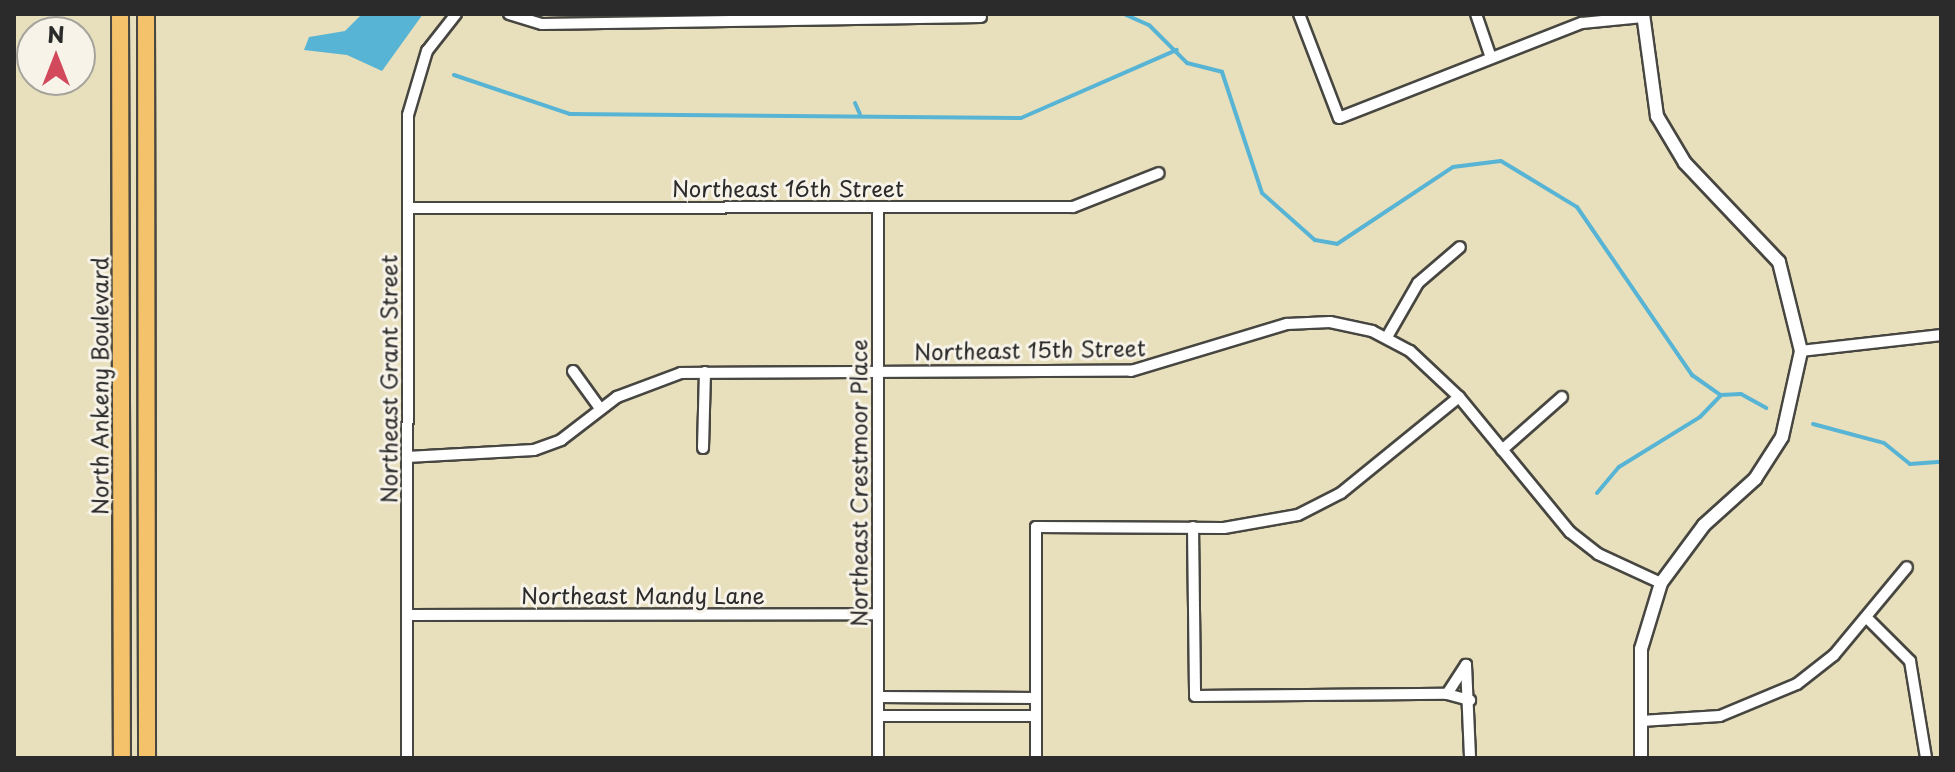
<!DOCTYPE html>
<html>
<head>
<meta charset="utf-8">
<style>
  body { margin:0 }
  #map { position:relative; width:1955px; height:772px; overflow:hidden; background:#e8e0bc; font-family:"Playpen Sans",sans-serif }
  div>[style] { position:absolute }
  .water>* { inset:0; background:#57b4d5 }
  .stream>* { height:4px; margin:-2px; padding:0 2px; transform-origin:2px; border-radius:2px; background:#57b4d5 }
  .roads { filter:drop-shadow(2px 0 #474641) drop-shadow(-2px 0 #474641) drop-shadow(0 2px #474641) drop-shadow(0 -2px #474641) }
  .minor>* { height:10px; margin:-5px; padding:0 5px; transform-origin:5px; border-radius:5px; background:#fff }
  .tertiary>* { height:12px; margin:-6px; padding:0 6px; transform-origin:6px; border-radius:6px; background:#fff }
  .primary>* { height:16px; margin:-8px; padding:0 8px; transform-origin:8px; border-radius:8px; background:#f3c26a }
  span { translate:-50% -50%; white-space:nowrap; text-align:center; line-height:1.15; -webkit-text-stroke:6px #f7f3e8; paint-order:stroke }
  .street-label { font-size:22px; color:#2b2b2b }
  .frame { position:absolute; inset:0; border:16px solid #2b2b2b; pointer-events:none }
  .north { position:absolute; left:16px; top:16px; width:80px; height:80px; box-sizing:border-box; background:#f7f3e8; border:2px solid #a5a39c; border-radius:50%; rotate:0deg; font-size:22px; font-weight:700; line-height:32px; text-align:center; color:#2b2b2b }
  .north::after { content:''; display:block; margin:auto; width:28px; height:36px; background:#d1495b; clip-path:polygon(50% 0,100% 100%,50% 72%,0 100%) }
</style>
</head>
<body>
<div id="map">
  <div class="water">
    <div style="clip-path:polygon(362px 14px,423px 14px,382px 71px,347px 55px,304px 50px,309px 37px,345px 31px)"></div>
  </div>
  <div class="stream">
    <div style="left:1124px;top:14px;width:27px;rotate:24deg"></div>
    <div style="left:1149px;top:25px;width:54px;rotate:45deg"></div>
    <div style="left:1187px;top:63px;width:36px;rotate:14deg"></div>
    <div style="left:1222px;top:72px;width:127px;rotate:71.7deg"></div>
    <div style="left:1262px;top:193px;width:71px;rotate:41.6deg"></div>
    <div style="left:1315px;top:240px;width:22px;rotate:10deg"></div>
    <div style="left:1337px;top:244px;width:139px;rotate:-33.6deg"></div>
    <div style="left:1453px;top:167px;width:48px;rotate:-7.1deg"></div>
    <div style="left:1501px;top:161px;width:89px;rotate:31.2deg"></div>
    <div style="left:1577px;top:207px;width:204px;rotate:55.6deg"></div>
    <div style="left:1692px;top:375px;width:35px;rotate:35deg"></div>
    <div style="left:1721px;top:395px;width:20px;rotate:-3deg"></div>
    <div style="left:1741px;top:394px;width:29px;rotate:29deg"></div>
    <div style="left:454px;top:75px;width:122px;rotate:18.6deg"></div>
    <div style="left:570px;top:114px;width:451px;rotate:0.5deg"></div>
    <div style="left:1021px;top:118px;width:170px;rotate:-23.6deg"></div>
    <div style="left:855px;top:103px;width:12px;rotate:66deg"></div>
    <div style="left:1813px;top:424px;width:73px;rotate:15deg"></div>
    <div style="left:1884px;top:443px;width:33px;rotate:39deg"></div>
    <div style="left:1910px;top:464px;width:31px;rotate:-4deg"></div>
    <div style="left:1597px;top:493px;width:34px;rotate:-50deg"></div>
    <div style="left:1619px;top:467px;width:95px;rotate:-31.7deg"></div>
    <div style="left:1700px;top:417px;width:30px;rotate:-46deg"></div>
  </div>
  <div class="roads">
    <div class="minor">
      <div style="left:509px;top:14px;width:34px;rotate:17deg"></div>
      <div style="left:542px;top:24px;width:439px;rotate:-0.9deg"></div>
      <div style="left:1299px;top:14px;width:111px;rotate:69deg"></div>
      <div style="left:1339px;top:118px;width:261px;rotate:-21.4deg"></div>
      <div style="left:1582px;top:23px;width:61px;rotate:-5.6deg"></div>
      <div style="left:1476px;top:14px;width:43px;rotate:71.1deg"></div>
      <div style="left:409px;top:208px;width:664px;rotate:-0.09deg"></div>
      <div style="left:1073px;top:207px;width:92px;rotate:-21.6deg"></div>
      <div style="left:1387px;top:337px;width:62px;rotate:-60.1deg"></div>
      <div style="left:1418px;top:283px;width:55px;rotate:-40.6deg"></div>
      <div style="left:1801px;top:351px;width:141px;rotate:-6.5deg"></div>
      <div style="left:573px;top:371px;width:44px;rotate:54.2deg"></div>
      <div style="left:703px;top:448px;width:76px;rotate:-88.5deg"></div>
      <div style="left:1502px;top:450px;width:80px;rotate:-41.5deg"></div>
      <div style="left:407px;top:457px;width:127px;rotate:-3.2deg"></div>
      <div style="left:534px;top:450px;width:29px;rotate:-20deg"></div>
      <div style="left:561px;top:440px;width:71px;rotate:-37.5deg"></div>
      <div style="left:617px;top:397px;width:68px;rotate:-20.6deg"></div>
      <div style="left:681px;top:373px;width:450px;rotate:-0.3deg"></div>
      <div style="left:1131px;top:371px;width:163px;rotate:-16.8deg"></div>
      <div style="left:1287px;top:324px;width:43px;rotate:-2.7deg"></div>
      <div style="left:1330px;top:322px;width:43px;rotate:12.1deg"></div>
      <div style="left:1372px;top:331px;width:43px;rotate:27.8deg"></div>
      <div style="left:1410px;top:351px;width:67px;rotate:43.2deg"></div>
      <div style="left:1459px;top:397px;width:175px;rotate:50.6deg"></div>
      <div style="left:1570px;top:532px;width:36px;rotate:38deg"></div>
      <div style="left:1598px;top:554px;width:69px;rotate:24.7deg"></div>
      <div style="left:1193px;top:527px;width:169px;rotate:89.3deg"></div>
      <div style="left:1195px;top:696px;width:252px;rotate:-0.5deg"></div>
      <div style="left:1447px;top:694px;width:35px;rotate:-57deg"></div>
      <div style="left:408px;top:615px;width:470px;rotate:-0.1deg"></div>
      <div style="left:1867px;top:618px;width:61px;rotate:45deg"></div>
      <div style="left:1910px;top:661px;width:98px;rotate:80.6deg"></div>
      <div style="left:1466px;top:665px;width:93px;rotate:87.5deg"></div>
      <div style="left:1447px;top:694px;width:24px;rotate:15deg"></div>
      <div style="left:878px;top:697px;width:158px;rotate:0.4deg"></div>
      <div style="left:878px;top:716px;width:158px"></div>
      <div style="left:1641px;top:721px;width:79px;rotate:-3.6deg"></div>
      <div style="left:1720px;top:716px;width:83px;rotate:-22.6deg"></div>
      <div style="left:1797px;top:684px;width:47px;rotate:-38.1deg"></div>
      <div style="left:1834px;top:655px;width:114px;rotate:-50.3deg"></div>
      <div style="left:407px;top:758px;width:643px;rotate:-89.91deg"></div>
      <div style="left:408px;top:115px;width:67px;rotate:-73.5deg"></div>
      <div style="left:427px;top:51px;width:47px;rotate:-51.9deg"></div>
      <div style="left:878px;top:758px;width:549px;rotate:-90deg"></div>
      <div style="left:1036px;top:758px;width:231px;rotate:-90deg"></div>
      <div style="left:1036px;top:527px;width:188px;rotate:0.3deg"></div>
      <div style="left:1224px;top:528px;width:75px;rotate:-10deg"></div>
      <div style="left:1298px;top:515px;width:48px;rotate:-27.1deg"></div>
      <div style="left:1341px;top:493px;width:152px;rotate:-39.1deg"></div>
    </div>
    <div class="tertiary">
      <div style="left:1641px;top:758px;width:109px;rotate:-90deg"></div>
      <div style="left:1641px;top:649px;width:69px;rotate:-73.1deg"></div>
      <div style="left:1661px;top:583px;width:72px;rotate:-53.4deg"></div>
      <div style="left:1704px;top:525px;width:69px;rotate:-42deg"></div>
      <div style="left:1755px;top:479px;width:50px;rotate:-57.3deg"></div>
      <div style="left:1782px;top:437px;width:88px;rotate:-77.5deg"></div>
      <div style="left:1801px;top:351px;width:92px;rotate:-103.9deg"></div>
      <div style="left:1779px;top:262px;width:137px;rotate:-133.5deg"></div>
      <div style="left:1685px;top:163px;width:55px;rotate:-120.8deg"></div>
      <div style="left:1657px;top:116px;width:103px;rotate:-97.8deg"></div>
    </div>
    <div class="primary">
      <div style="left:120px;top:14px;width:744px;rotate:89.85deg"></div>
      <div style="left:146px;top:14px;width:744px;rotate:89.92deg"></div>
    </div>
  </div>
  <div class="street-label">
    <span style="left:788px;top:188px">Northeast 16th Street</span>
    <span style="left:1030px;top:349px;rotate:-1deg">Northeast 15th Street</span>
    <span style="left:388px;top:379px;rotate:-90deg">Northeast Grant Street</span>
    <span style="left:99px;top:386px;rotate:-90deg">North Ankeny Boulevard</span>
    <span style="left:858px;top:483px;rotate:-90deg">Northeast Crestmoor Place</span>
    <span style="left:643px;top:595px">Northeast Mandy Lane</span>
  </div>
  <div class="frame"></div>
  <div class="north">N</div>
</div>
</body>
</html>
